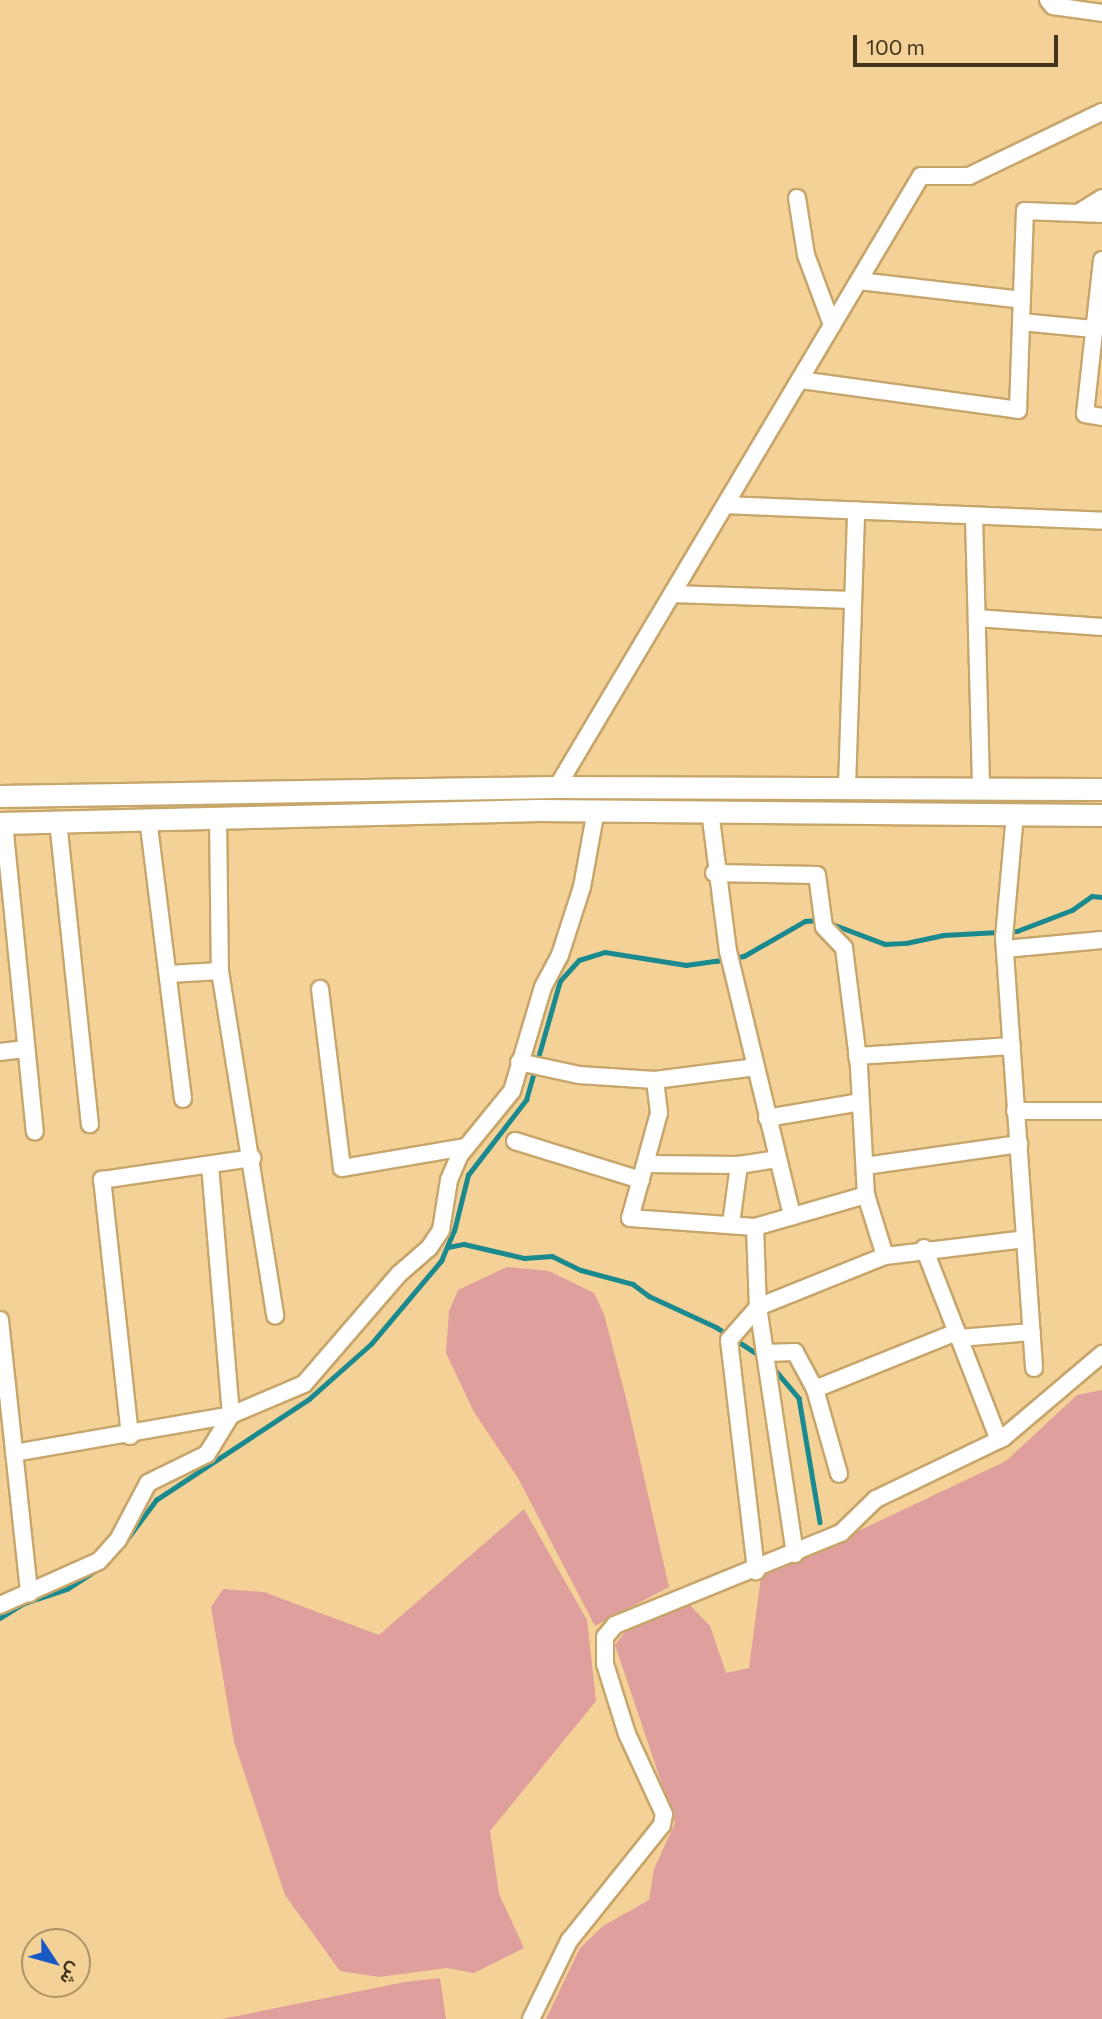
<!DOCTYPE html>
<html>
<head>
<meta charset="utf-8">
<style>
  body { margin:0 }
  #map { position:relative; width:1102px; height:2019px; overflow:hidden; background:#f4d197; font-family:Commissioner,Vazirmatn,sans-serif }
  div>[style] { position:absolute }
  .green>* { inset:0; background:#de9f9d }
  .stream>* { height:4.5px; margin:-2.25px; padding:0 2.25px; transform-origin:2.25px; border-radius:2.25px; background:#1a8a8f }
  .roads { filter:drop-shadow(2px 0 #c7a66c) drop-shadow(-2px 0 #c7a66c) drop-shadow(0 2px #c7a66c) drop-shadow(0 -2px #c7a66c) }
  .street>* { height:16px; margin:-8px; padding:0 8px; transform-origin:8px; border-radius:8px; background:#fff }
  .secondary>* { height:21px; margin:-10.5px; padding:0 10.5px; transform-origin:10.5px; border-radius:10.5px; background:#fff }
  span { translate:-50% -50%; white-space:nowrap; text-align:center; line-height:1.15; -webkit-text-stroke:7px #f4d197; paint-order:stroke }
  .north { position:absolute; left:21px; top:1928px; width:70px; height:70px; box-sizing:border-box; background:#f4d197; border:2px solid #ad9366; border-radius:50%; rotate:126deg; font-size:19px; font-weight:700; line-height:28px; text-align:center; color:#43351d }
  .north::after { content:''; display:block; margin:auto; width:24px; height:32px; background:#1759c5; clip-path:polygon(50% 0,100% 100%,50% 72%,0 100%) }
  .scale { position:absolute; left:853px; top:35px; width:205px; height:32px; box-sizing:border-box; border:4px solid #43351d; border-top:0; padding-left:9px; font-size:21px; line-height:24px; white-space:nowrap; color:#43351d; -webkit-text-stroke:5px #f4d197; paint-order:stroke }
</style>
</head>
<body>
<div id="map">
  <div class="green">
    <div style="clip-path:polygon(507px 1267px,549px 1271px,594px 1293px,604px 1314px,627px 1402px,669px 1587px,595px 1626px,518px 1478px,474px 1412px,446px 1353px,449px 1311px,458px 1290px)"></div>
    <div style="clip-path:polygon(1102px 1390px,1102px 2019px,546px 2019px,580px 1948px,603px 1926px,649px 1900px,654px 1869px,675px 1823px,615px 1645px,628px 1628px,688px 1603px,710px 1626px,726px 1673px,749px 1668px,761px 1577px,1006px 1461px,1077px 1395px)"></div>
    <div style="clip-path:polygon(524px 1509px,587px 1620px,596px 1701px,490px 1831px,499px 1894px,524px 1948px,474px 1973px,447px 1968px,379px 1977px,340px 1971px,285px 1895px,234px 1742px,211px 1607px,223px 1589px,264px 1592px,379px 1635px)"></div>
    <div style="clip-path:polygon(440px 1978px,446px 2019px,222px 2019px,405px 1982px)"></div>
  </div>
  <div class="stream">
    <div style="left:827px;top:922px;width:62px;rotate:20.8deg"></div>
    <div style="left:885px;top:944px;width:21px;rotate:-3deg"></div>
    <div style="left:906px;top:943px;width:38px;rotate:-12deg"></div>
    <div style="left:943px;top:935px;width:74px;rotate:-3.1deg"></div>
    <div style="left:1017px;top:931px;width:59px;rotate:-20.9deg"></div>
    <div style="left:1072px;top:910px;width:24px;rotate:-35deg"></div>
    <div style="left:1092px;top:896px;width:10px;rotate:6deg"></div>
    <div style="left:448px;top:1247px;width:16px;rotate:-11deg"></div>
    <div style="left:464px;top:1244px;width:62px;rotate:13.1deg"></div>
    <div style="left:524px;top:1258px;width:28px;rotate:-4deg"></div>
    <div style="left:552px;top:1256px;width:32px;rotate:26deg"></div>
    <div style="left:581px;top:1270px;width:54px;rotate:15.1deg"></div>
    <div style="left:633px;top:1284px;width:20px;rotate:37deg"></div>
    <div style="left:649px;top:1296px;width:74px;rotate:24.8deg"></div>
    <div style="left:716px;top:1327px;width:51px;rotate:33.1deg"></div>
    <div style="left:771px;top:1365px;width:43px;rotate:49.7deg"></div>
    <div style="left:799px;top:1398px;width:126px;rotate:80.4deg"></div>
    <div style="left:124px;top:1543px;width:54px;rotate:-53.3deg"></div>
    <div style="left:156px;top:1500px;width:183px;rotate:-33.4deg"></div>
    <div style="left:309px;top:1399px;width:83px;rotate:-41.6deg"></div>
    <div style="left:371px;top:1344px;width:109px;rotate:-49.9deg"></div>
    <div style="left:441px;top:1261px;width:33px;rotate:-67deg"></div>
    <div style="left:454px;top:1231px;width:58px;rotate:-76deg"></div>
    <div style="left:468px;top:1175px;width:95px;rotate:-52.3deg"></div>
    <div style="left:526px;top:1100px;width:124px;rotate:-74.1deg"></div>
    <div style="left:560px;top:981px;width:28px;rotate:-48deg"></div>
    <div style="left:579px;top:960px;width:27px;rotate:-17deg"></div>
    <div style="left:605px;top:952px;width:82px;rotate:9.1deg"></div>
    <div style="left:686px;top:965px;width:30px;rotate:-8deg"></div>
    <div style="left:716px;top:961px;width:28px;rotate:-10deg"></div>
    <div style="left:744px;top:956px;width:70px;rotate:-29.8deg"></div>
    <div style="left:805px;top:921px;width:14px;rotate:-4deg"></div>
    <div style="left:0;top:1618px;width:26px;rotate:-32deg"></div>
    <div style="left:22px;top:1604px;width:47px;rotate:-18.4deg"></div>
    <div style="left:67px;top:1589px;width:48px;rotate:-33deg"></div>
  </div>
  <div class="roads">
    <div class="street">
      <div style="left:1048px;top:0;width:8px;rotate:50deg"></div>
      <div style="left:1053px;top:6px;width:49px;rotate:8.1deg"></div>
      <div style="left:797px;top:198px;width:58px;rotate:81deg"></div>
      <div style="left:806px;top:255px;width:75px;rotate:69.6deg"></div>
      <div style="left:1078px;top:213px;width:28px;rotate:-32deg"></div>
      <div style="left:1102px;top:260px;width:155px;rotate:96.3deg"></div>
      <div style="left:1085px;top:414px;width:17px;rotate:10deg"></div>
      <div style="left:859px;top:281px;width:164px;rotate:6.6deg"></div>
      <div style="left:1021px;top:322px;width:73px;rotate:5.5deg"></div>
      <div style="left:800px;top:380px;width:220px;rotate:7.8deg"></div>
      <div style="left:1018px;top:410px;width:199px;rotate:-88deg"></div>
      <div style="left:1025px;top:211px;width:77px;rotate:2.2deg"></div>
      <div style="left:726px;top:505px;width:376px;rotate:2.4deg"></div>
      <div style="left:974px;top:517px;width:271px;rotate:88.5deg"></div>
      <div style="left:672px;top:594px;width:181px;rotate:1.9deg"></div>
      <div style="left:977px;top:618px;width:125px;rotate:4.1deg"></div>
      <div style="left:557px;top:787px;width:711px;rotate:-59.22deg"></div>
      <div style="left:921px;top:176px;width:48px"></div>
      <div style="left:969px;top:176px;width:148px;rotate:-25.7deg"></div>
      <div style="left:847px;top:787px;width:277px;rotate:-88.1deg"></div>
      <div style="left:710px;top:811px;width:141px;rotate:82.7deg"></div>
      <div style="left:728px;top:951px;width:273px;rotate:76.4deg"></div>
      <div style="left:1015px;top:814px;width:124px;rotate:95.1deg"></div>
      <div style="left:1004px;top:938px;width:431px;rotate:86deg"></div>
      <div style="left:218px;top:816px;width:155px;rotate:89.3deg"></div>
      <div style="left:220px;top:971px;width:349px;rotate:80.9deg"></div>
      <div style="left:148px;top:818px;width:283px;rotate:82.9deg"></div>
      <div style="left:58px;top:821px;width:305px;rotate:84deg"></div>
      <div style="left:4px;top:823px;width:310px;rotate:84.3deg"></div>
      <div style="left:714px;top:873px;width:103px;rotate:1.1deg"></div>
      <div style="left:817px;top:875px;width:52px;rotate:82.3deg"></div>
      <div style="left:824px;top:927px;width:29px;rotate:46deg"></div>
      <div style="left:844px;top:948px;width:120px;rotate:82.8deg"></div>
      <div style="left:859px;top:1067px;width:128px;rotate:86.9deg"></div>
      <div style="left:866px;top:1195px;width:64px;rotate:72.7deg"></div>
      <div style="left:1005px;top:949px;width:97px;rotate:-5.3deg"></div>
      <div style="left:169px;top:974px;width:51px;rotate:-3.4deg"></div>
      <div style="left:320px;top:989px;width:180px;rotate:83deg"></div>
      <div style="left:342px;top:1168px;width:125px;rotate:-9.7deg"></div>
      <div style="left:0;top:1052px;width:26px;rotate:-7deg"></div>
      <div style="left:857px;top:1056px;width:155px;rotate:-3.7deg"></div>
      <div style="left:519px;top:1062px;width:61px;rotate:12.2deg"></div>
      <div style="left:579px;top:1075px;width:76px;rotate:3.8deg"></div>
      <div style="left:655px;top:1080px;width:102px;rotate:-7.3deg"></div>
      <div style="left:655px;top:1080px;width:33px;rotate:83deg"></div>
      <div style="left:659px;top:1113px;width:109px;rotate:105.4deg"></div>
      <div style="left:630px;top:1218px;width:125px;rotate:4.1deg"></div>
      <div style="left:755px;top:1227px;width:116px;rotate:-16.1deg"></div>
      <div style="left:1015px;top:1111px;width:87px"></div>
      <div style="left:767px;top:1118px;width:95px;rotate:-9.7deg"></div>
      <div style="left:515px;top:1141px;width:132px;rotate:17.2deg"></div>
      <div style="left:646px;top:1164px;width:93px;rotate:0.6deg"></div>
      <div style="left:739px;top:1165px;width:38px;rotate:-9deg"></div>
      <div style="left:865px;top:1166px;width:156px;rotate:-8.1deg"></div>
      <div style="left:731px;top:1224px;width:60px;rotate:-82.3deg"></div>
      <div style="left:755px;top:1227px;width:80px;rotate:87.9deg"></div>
      <div style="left:758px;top:1307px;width:44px;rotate:131.3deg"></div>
      <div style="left:729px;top:1340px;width:233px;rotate:83.3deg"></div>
      <div style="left:924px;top:1248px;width:206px;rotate:68.7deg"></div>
      <div style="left:0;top:1320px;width:275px;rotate:83.9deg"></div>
      <div style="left:959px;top:1338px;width:73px;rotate:-4.7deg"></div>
      <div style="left:765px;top:1353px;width:30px;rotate:-2deg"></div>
      <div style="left:795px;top:1352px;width:42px;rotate:61.6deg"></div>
      <div style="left:815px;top:1389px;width:88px;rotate:74.2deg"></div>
      <div style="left:815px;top:1389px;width:153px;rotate:-21.9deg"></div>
      <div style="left:130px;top:1436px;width:258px;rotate:-96.2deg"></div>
      <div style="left:102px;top:1180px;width:152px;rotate:-8.3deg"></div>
      <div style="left:14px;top:1453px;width:220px;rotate:-9.9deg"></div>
      <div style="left:231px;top:1415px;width:251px;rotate:-94.8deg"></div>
      <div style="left:795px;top:1554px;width:250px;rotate:-98.5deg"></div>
      <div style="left:758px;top:1307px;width:137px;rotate:-21.9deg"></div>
      <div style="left:885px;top:1256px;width:141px;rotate:-6.9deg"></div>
      <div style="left:0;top:1605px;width:108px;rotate:-24deg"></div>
      <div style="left:99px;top:1561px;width:28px;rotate:-48deg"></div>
      <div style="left:118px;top:1540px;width:64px;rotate:-62.2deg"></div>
      <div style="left:148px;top:1483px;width:66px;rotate:-26.2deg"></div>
      <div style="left:207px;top:1454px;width:46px;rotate:-58.4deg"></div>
      <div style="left:231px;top:1415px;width:79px;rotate:-23deg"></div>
      <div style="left:304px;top:1384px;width:145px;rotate:-49.2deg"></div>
      <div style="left:399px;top:1274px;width:40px;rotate:-41deg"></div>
      <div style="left:429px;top:1248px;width:22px;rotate:-56deg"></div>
      <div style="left:441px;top:1230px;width:51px;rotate:-80.9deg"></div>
      <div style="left:449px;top:1180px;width:26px;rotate:-67deg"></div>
      <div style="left:459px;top:1156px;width:84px;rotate:-50.8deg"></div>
      <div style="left:512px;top:1091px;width:109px;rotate:-73.4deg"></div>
      <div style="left:543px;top:987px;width:36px;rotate:-62deg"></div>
      <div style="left:560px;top:955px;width:71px;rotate:-72.1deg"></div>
      <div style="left:582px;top:887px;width:78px;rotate:-79.7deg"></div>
      <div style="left:531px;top:2019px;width:87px;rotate:-64deg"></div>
      <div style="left:569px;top:1941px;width:149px;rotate:-51.3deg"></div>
      <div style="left:662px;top:1825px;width:11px;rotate:-80deg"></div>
      <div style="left:664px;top:1814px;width:88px;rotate:-114.8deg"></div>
      <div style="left:627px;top:1734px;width:73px;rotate:-107.4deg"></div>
      <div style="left:605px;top:1664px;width:27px;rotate:-90deg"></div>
      <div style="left:605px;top:1637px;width:16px;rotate:-50deg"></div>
      <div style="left:615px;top:1625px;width:244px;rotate:-22.2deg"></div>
      <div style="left:841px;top:1533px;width:49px;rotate:-44.2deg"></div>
      <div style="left:876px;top:1499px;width:141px;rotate:-25.7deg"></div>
      <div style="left:1003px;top:1438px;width:130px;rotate:-40.3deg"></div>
    </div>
    <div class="secondary">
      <div style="left:0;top:796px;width:557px;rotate:-0.93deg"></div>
      <div style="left:557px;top:787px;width:545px;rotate:0.21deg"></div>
      <div style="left:0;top:823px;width:539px;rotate:-1.38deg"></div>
      <div style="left:539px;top:810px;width:563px;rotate:0.51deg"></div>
    </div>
  </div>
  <div class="north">ش</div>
  <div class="scale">100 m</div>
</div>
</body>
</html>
